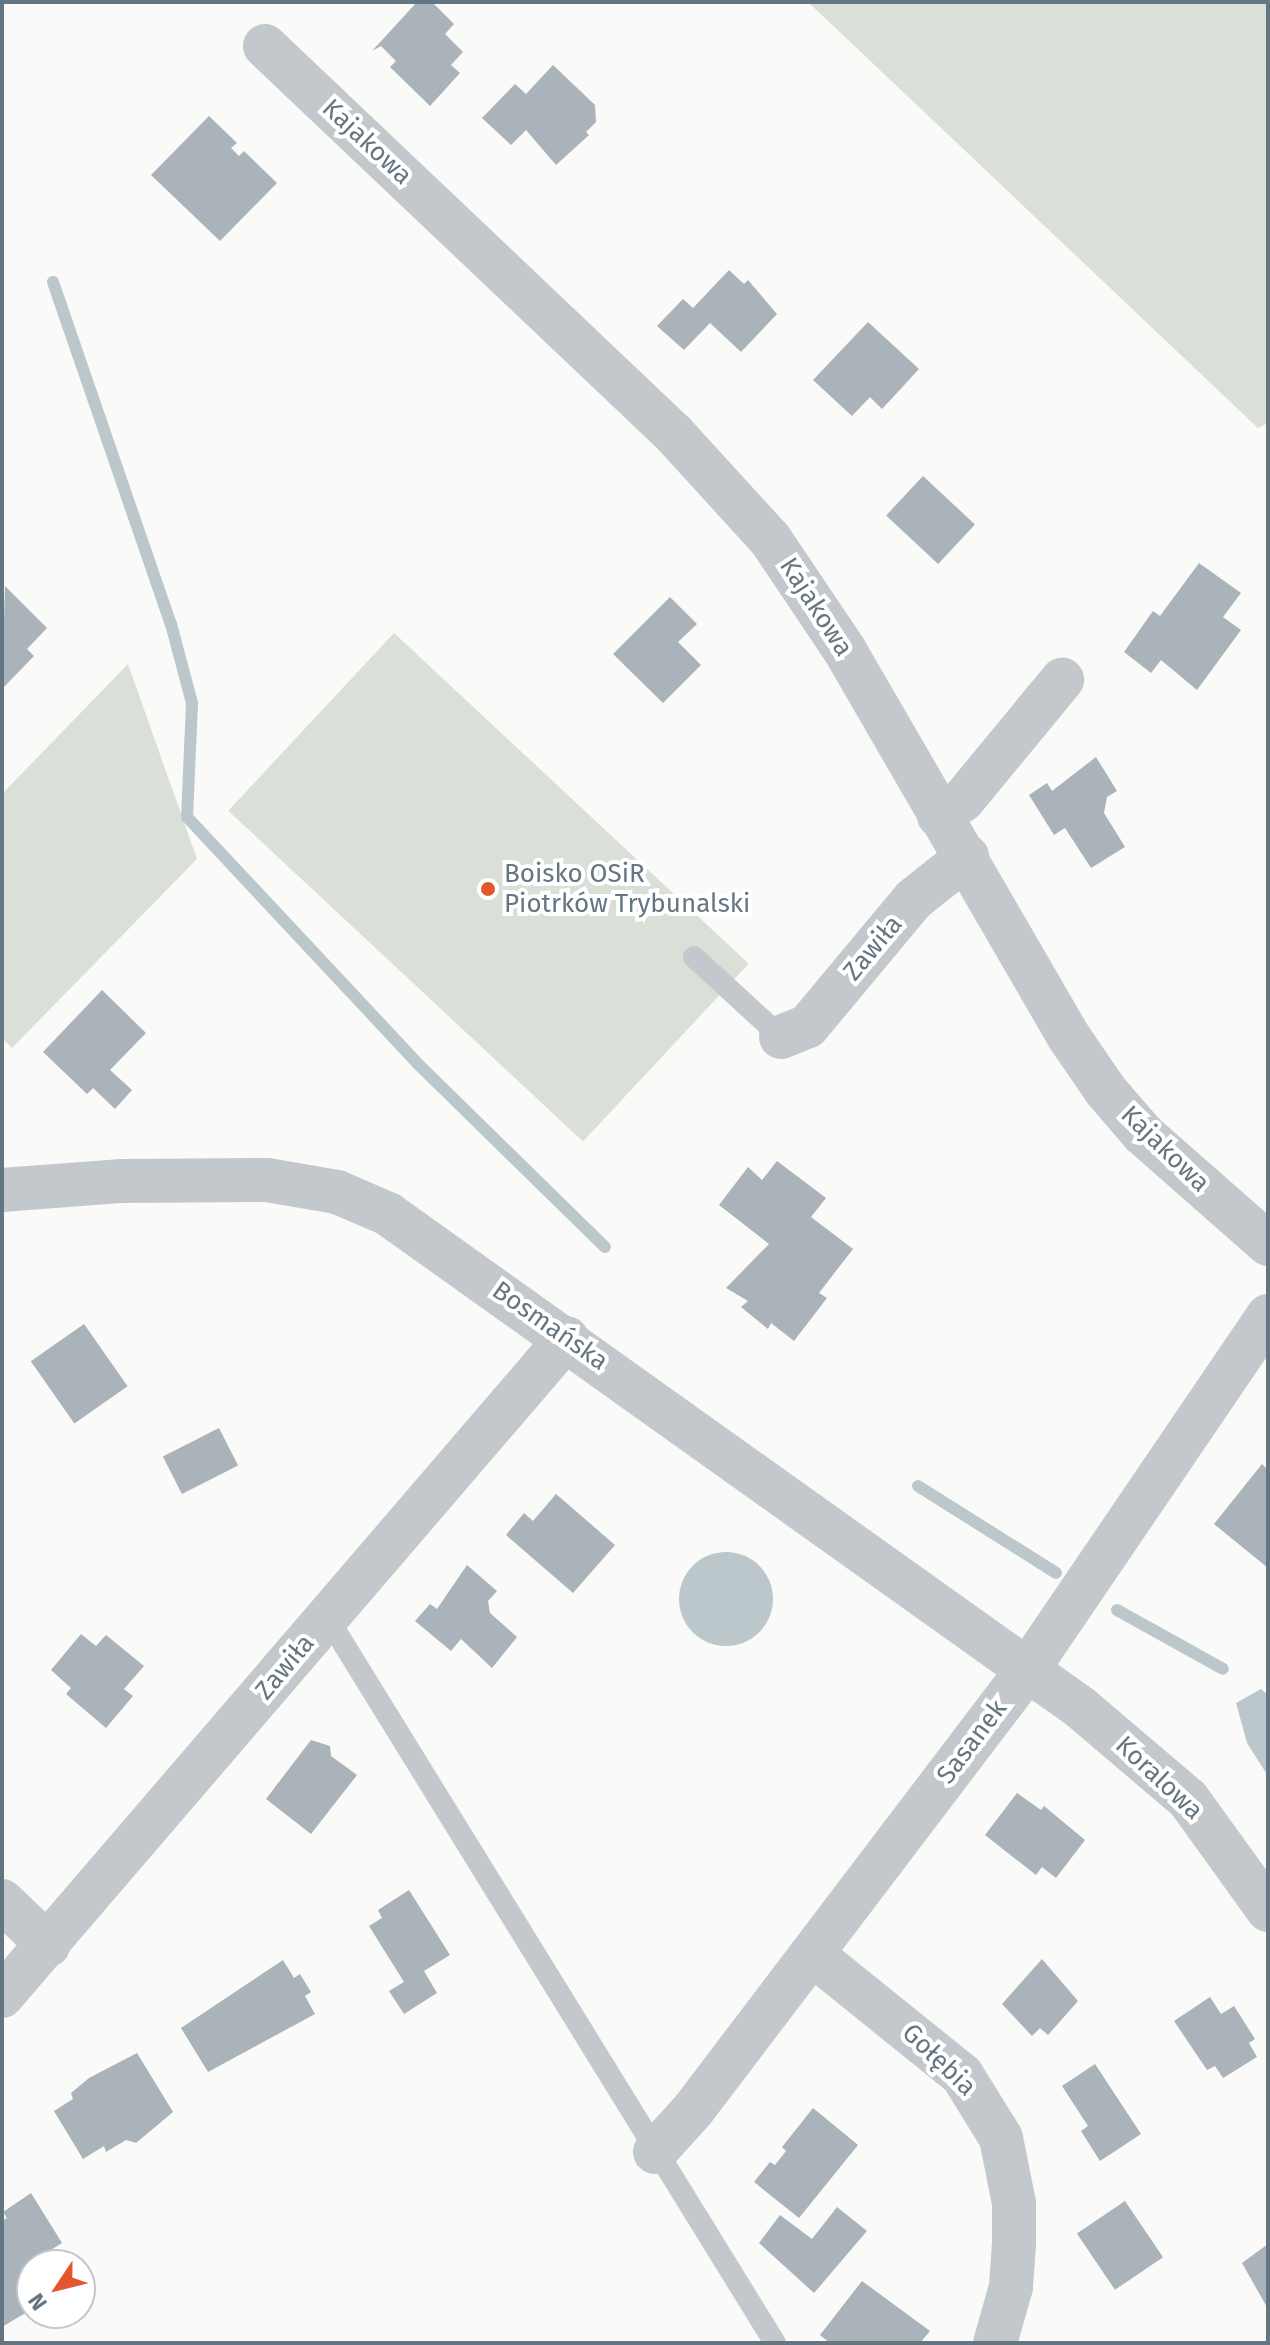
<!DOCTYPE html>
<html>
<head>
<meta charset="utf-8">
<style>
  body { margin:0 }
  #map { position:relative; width:1270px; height:2345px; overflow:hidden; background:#fafaf8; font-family:"Fira Sans",sans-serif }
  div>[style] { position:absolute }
  .green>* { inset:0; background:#dadfd7; transform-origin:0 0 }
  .water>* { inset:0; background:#bbc7cb }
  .round { border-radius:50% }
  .stream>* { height:12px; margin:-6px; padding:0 6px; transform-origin:6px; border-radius:6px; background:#bbc7cb }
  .building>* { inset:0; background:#aab3b9; transform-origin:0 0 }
  .lane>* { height:22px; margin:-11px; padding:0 11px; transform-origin:11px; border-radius:11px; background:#c3c8cc }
  .street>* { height:44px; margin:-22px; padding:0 22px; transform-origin:22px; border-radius:22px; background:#c3c8cc }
  .dots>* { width:22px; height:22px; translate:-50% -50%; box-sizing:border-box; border:4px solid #fff; border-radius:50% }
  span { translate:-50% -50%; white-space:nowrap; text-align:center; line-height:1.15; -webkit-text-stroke:8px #fff; paint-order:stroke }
  .street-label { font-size:26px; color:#657683 }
  .poi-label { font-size:26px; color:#657683 }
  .left { translate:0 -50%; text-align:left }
  .frame { position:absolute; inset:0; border:4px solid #657683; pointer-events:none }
  .north { position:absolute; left:16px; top:2249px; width:80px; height:80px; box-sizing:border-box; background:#fff; border:2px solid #c1c8cd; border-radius:50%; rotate:235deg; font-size:22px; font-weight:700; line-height:32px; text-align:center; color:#657683 }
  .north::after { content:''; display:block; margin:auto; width:28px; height:36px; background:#e4572e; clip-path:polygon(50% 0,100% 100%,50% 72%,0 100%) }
</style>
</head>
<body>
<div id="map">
  <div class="green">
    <div style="clip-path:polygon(808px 2px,1268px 2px,1268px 423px,1258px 428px)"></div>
    <div style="left:394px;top:633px;width:485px;height:243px;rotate:43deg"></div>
    <div style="clip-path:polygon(128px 664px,197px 859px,12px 1048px,2px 1038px,2px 794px)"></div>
  </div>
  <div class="water">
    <div class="round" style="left:679px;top:1552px;width:94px;height:94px"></div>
    <div style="clip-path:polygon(1261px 1689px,1268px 1695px,1268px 1776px,1247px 1743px,1236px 1703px)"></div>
  </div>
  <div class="stream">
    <div style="left:53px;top:282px;width:362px;rotate:71deg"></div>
    <div style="left:171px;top:624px;width:82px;rotate:75.1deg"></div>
    <div style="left:192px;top:703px;width:114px;rotate:92.5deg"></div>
    <div style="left:187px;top:817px;width:337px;rotate:46.9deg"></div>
    <div style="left:417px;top:1063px;width:263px;rotate:44.4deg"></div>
    <div style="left:918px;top:1486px;width:163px;rotate:32.2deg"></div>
    <div style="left:1117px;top:1610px;width:121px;rotate:29.1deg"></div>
  </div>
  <div class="building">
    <div style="clip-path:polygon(417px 2px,432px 2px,454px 24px,445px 34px,463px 52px,451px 65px,460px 73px,430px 106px,390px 67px,396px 61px,381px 46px,372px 51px)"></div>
    <div style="clip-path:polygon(553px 65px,595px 105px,596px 122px,586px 132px,589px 135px,556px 165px,526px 130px,511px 145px,482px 118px,515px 84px,526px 94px)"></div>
    <div style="clip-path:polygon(209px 116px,237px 143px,231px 148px,239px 156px,244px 151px,277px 183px,220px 241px,151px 175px)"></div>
    <div style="clip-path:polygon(729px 270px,744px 284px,748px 280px,777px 314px,741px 352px,710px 323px,684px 350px,657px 326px,683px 299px,693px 308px)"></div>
    <div style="clip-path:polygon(868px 322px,919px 369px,882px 409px,870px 397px,852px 416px,813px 380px)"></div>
    <div style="left:923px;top:476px;width:71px;height:54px;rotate:43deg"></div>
    <div style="clip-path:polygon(1199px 563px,1241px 593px,1223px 617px,1241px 630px,1197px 690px,1161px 660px,1151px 673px,1124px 652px,1153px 611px,1160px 616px)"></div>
    <div style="clip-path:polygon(5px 586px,47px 628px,27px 649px,34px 656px,2px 689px)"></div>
    <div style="clip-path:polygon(670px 597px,697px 624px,678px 642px,701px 665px,663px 703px,613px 654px)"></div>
    <div style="clip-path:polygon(1096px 757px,1117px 791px,1107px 797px,1104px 813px,1125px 847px,1091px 868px,1065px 828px,1054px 835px,1029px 795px,1047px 783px,1052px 791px)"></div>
    <div style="clip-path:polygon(102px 990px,146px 1033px,110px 1070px,132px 1090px,115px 1109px,93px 1088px,87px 1094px,43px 1052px)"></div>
    <div style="clip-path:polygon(777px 1161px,826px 1198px,811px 1217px,853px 1249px,819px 1293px,827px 1298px,794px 1341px,771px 1323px,768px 1329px,741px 1307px,748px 1301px,726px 1288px,769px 1244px,719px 1205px,748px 1167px,762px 1180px)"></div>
    <div style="left:84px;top:1324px;width:76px;height:65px;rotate:55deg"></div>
    <div style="left:219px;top:1428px;width:42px;height:63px;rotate:63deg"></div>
    <div style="clip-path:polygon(1262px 1464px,1268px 1470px,1268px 1568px,1214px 1524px)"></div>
    <div style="clip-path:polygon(556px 1494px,615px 1545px,573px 1593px,506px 1535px,524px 1513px,533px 1521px)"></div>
    <div style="clip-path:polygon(467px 1565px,497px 1591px,488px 1601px,490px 1613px,517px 1637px,492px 1668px,461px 1639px,451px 1651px,415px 1621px,430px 1604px,437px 1609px)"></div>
    <div style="clip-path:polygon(81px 1634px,96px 1646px,106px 1635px,144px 1666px,124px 1689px,133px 1696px,106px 1728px,66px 1694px,71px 1688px,51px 1670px)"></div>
    <div style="clip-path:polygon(311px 1740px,330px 1746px,331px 1756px,357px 1775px,311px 1834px,266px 1799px)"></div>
    <div style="clip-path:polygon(1017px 1793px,1041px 1810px,1044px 1806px,1085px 1840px,1056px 1878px,1042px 1867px,1036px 1875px,985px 1835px)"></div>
    <div style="clip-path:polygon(409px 1890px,450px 1955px,424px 1971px,437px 1993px,404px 2014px,389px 1991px,404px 1982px,369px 1926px,382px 1918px,378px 1910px)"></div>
    <div style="clip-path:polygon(1042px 1959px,1078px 2001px,1048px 2035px,1040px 2028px,1032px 2036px,1002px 2004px)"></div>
    <div style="clip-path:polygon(283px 1960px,294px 1978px,300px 1974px,311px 1992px,305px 1996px,315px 2014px,208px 2072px,181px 2028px)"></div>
    <div style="clip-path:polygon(1210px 1997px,1221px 2014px,1234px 2006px,1255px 2039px,1249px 2043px,1257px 2057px,1223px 2078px,1215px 2066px,1207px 2070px,1174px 2021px)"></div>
    <div style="clip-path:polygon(137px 2053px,173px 2112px,136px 2143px,126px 2140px,106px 2152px,104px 2146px,83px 2159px,54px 2111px,73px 2099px,71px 2093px,89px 2078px)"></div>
    <div style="clip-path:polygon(1095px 2064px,1141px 2134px,1100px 2161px,1081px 2131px,1088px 2126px,1062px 2086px)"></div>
    <div style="clip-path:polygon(813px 2108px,858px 2145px,799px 2218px,754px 2182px,770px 2162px,775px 2165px,786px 2151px,782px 2147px)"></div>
    <div style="clip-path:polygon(31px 2193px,62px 2243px,28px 2264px,32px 2309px,2px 2327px,2px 2221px,7px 2218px,3px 2212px)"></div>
    <div style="left:1125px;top:2201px;width:68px;height:58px;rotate:56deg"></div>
    <div style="clip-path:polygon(837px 2207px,867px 2231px,814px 2293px,759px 2243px,780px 2215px,812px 2239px)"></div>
    <div style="clip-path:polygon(1268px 2244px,1268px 2309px,1242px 2263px)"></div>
    <div style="clip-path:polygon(862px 2281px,930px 2331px,920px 2343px,830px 2343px,820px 2335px)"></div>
  </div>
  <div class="lane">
    <div style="left:694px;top:957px;width:118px;rotate:42.6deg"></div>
    <div style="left:327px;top:1617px;width:853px;rotate:58.32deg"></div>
  </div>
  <div class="street">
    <div style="left:265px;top:46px;width:564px;rotate:43.49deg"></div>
    <div style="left:674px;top:434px;width:142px;rotate:47.6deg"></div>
    <div style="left:770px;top:539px;width:133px;rotate:56.1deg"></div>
    <div style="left:844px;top:649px;width:449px;rotate:59.9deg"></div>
    <div style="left:1069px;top:1037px;width:65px;rotate:55.6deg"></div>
    <div style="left:1106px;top:1091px;width:57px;rotate:49.3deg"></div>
    <div style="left:1143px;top:1134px;width:167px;rotate:41.3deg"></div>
    <div style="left:939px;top:816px;width:29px;rotate:-34deg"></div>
    <div style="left:963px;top:800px;width:156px;rotate:-50.5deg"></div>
    <div style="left:781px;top:1037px;width:29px;rotate:-22deg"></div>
    <div style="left:808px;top:1026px;width:165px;rotate:-50.2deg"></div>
    <div style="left:914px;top:899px;width:68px;rotate:-38.4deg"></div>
    <div style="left:2px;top:1190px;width:121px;rotate:-4.3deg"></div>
    <div style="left:123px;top:1181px;width:144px;rotate:-0.4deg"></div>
    <div style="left:267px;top:1180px;width:71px;rotate:9.7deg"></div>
    <div style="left:337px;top:1192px;width:56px;rotate:23.3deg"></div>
    <div style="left:388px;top:1214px;width:851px;rotate:35.48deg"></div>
    <div style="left:1081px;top:1708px;width:140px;rotate:40.4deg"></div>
    <div style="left:1188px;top:1799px;width:137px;rotate:54.2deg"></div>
    <div style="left:2px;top:1901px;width:64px;rotate:43.7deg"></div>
    <div style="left:812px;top:1954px;width:193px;rotate:38.9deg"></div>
    <div style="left:962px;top:2075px;width:74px;rotate:58.2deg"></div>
    <div style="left:1001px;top:2138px;width:66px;rotate:78.7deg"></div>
    <div style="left:1014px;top:2203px;width:40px;rotate:90deg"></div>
    <div style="left:1014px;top:2243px;width:44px;rotate:93.9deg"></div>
    <div style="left:1011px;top:2287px;width:58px;rotate:105.9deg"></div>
    <div style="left:2px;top:1996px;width:867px;rotate:-49.35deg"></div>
    <div style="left:655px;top:2152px;width:57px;rotate:-47.9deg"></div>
    <div style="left:693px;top:2110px;width:554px;rotate:-52.78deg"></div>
    <div style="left:1028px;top:1669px;width:427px;rotate:-55.8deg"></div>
  </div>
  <div class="dots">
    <div style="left:488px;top:889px;background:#e4572e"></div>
  </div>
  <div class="street-label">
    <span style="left:367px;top:142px;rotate:43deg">Kajakowa</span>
    <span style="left:816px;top:607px;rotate:57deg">Kajakowa</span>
    <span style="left:873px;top:948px;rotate:-50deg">Zawiła</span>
    <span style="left:1165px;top:1149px;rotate:44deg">Kajakowa</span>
    <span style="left:550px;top:1326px;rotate:35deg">Bosmańska</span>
    <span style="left:285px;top:1667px;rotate:-50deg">Zawiła</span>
    <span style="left:972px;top:1742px;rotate:-53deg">Sasanek</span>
    <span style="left:1159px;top:1778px;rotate:43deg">Koralowa</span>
    <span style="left:939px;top:2060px;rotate:44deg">Gołębia</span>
  </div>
  <div class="poi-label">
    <span class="left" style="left:504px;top:889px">Boisko OSiR<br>Piotrków Trybunalski</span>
  </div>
  <div class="frame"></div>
  <div class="north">N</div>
</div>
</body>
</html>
